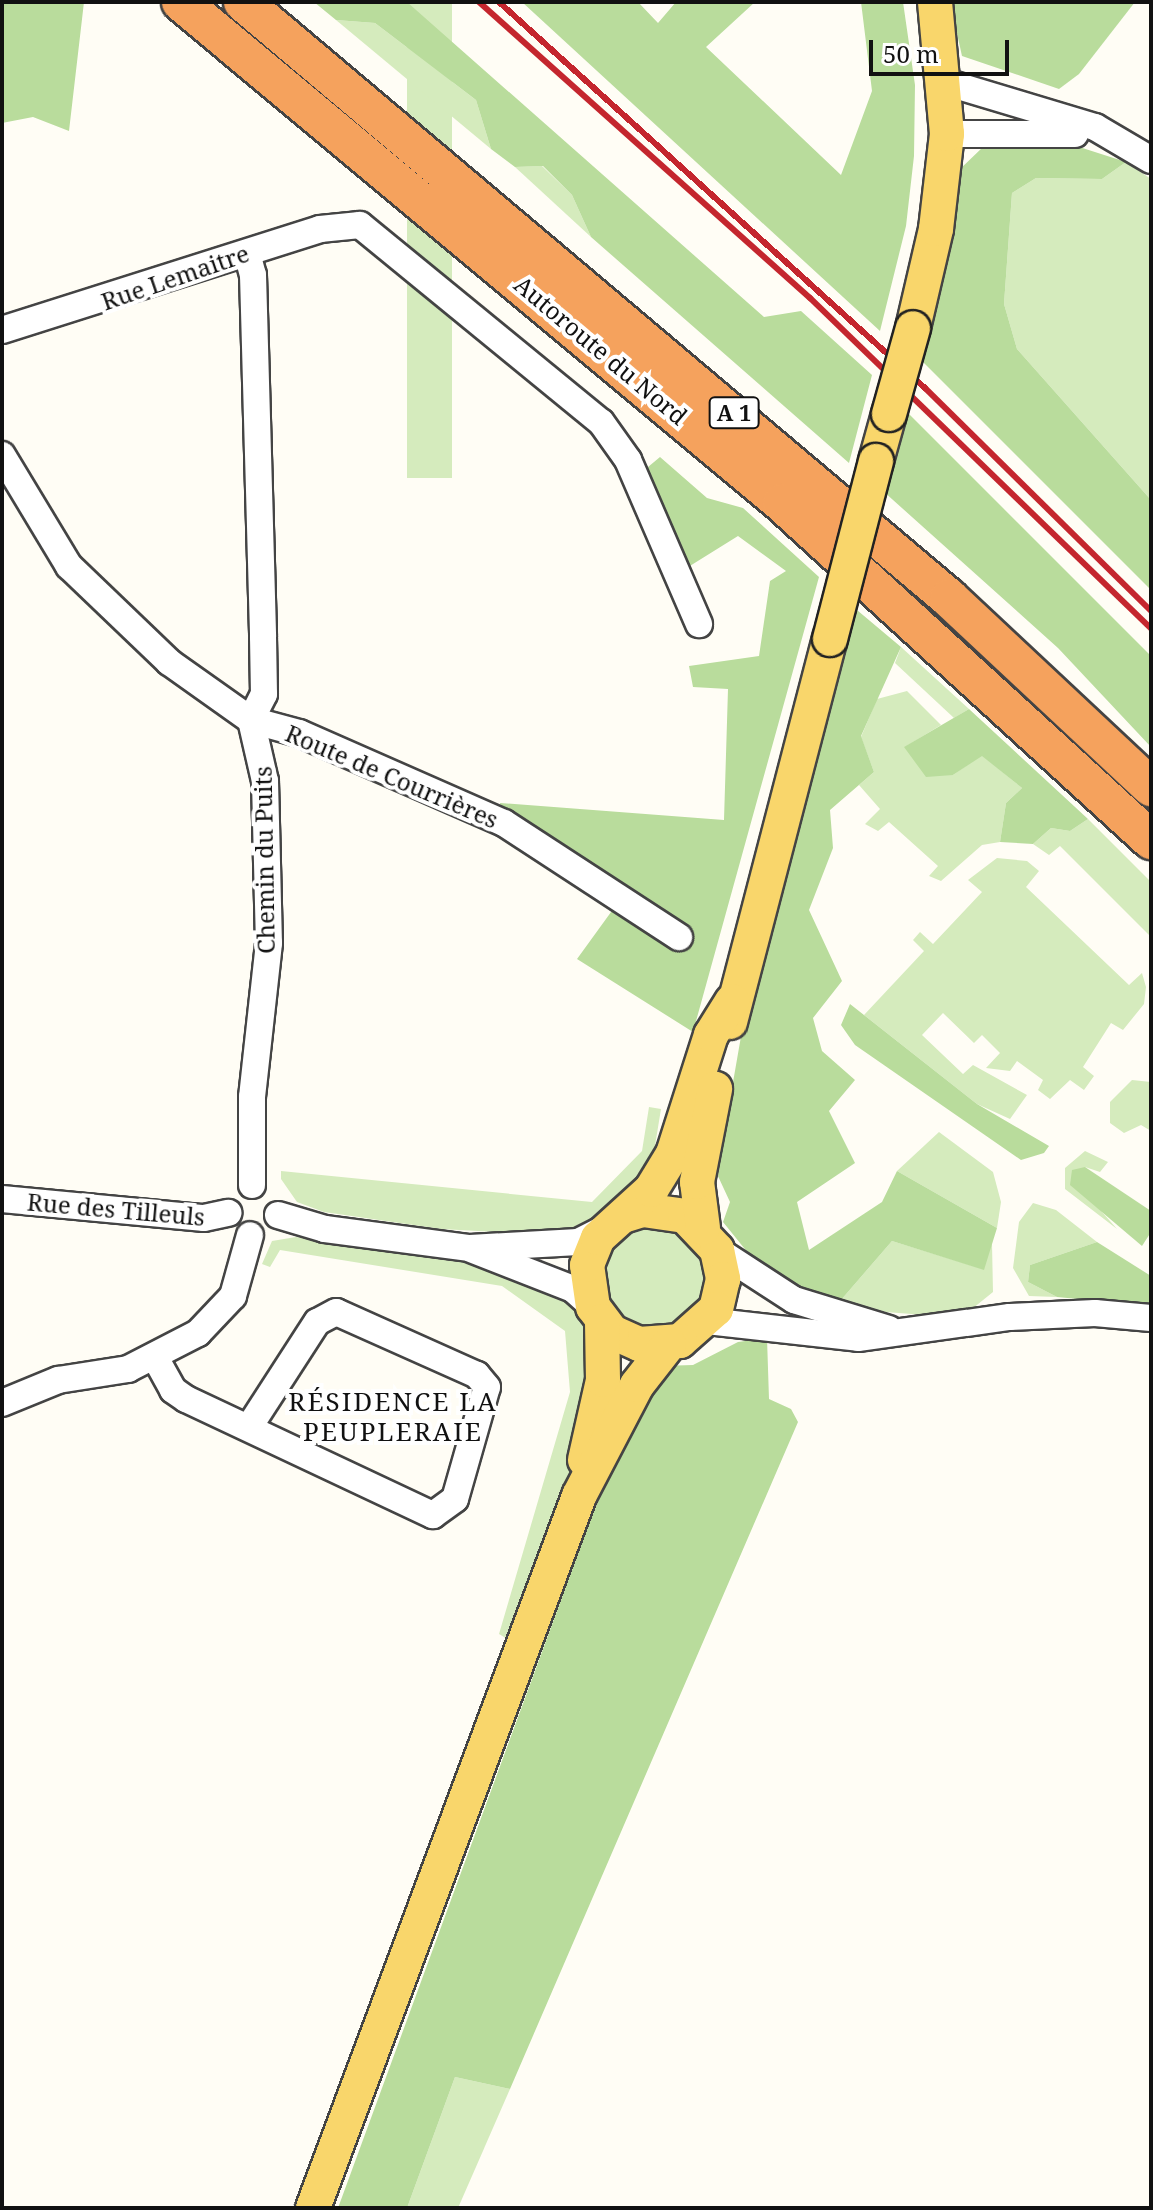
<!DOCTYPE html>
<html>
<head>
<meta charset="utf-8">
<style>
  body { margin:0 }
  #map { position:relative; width:1153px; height:2210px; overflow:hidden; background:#fffdf5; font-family:"Noto Serif",serif }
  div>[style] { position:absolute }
  .green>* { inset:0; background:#d5ebbd; transform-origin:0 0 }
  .round { border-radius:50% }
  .forest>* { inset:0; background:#b9dc9c }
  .roads { filter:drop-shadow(2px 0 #444) drop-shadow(-2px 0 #444) drop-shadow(0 2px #444) drop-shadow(0 -2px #444) }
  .minor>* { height:26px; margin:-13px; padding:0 13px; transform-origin:13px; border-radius:13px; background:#fff }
  .major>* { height:34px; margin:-17px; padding:0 17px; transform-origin:17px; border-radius:17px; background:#f9d66b }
  .highway>* { height:38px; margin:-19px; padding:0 19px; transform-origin:19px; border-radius:19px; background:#f5a25d }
  .rail>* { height:6px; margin:-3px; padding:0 3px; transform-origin:3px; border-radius:3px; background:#c4262e }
  .bridges { filter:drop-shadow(2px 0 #222) drop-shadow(-2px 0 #222) drop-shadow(0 2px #222) drop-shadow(0 -2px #222) }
  .major-bridge>* { height:34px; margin:-17px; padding:0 17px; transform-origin:17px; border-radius:17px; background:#f9d66b }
  span { translate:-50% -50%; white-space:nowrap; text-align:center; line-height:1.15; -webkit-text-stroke:8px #fff; paint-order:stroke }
  .shield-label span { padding:2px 6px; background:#fff; border:2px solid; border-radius:6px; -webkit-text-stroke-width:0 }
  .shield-label { font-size:22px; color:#111; font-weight:700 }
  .street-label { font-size:24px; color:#111 }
  .neighbourhood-label { font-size:26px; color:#111; letter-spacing:2px }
  .frame { position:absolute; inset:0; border:4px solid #111; pointer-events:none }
  .scale { position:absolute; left:869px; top:40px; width:140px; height:36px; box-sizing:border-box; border:4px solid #111; border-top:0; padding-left:10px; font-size:24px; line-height:28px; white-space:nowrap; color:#111; -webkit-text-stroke:6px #fff; paint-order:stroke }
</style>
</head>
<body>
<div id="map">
  <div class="green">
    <div style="left:407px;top:2px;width:45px;height:476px"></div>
    <div style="clip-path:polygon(336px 20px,375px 23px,476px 100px,491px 149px)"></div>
    <div style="clip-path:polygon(1126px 162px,1151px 179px,1151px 500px,1017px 349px,1004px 304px,1012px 193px,1036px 178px,1102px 179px)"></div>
    <div style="clip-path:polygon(542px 166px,572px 195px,591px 237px,515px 167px)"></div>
    <div style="clip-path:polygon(901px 647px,969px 709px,954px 718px,895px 663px)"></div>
    <div style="clip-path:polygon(907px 691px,941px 725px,905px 747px,953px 775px,982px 755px,1022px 788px,1006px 803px,1000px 842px,982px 845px,941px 881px,929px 876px,938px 866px,889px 822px,878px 831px,865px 824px,880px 809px,859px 785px,874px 772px,861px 737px,877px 699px)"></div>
    <div style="clip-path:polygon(1088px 819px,1151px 882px,1151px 937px,1060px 846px,1049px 855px,1033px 844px,1051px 828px,1070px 831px)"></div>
    <div style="clip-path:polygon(997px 858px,1027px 861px,1039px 871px,1026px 887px,1129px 985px,1142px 973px,1146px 987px,1144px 1004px,1123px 1030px,1111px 1023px,1083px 1067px,1094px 1076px,1084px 1090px,1070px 1080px,1050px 1099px,1038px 1090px,1043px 1080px,1017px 1061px,1010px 1071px,986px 1068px,1000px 1053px,982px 1035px,974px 1043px,943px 1013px,922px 1035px,963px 1074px,973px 1065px,1027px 1095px,1010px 1119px,977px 1104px,864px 1015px,924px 951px,913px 940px,920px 932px,933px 944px,982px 892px,968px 880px)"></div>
    <div style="clip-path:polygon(1132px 1080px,1151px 1082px,1151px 1131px,1141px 1125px,1124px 1133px,1110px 1123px,1110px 1102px)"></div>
    <div style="clip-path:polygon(649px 1107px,661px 1109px,652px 1164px,629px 1194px,570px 1236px,441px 1229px,324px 1212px,297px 1202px,281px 1179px,281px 1171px,592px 1202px,642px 1151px)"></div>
    <div style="clip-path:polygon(939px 1132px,993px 1172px,1001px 1202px,997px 1228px,897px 1171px)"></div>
    <div style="clip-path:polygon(1085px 1151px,1108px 1162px,1100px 1172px,1085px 1167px,1102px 1212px,1117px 1229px,1065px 1189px,1065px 1168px)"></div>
    <div style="clip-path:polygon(1033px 1203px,1056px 1210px,1097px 1242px,1030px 1265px,1028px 1282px,1057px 1297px,1029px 1296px,1013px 1268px,1019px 1222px)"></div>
    <div class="round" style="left:602px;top:1225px;width:106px;height:106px"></div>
    <div style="clip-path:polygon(296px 1237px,467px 1260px,567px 1293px,588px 1323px,594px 1388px,561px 1511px,509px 1640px,499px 1634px,570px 1392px,565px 1331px,502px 1286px,280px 1250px,270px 1267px,262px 1264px,272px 1241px)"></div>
    <div style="clip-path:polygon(892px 1241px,983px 1269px,992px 1243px,993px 1292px,967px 1313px,937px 1316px,886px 1312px,841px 1300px)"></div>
    <div style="clip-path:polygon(455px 2077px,510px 2089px,458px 2208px,407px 2208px)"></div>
  </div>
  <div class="forest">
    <div style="clip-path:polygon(2px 2px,84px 2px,69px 131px,33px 117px,2px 123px)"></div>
    <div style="clip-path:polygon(314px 2px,407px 2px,764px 317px,801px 311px,872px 375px,849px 463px,591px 237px,572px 195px,543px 166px,515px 167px,491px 149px,476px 100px,375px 23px,336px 20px)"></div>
    <div style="clip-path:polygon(522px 2px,638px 2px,658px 23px,676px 2px,755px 2px,706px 47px,841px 175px,872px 91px,861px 2px,903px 2px,915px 85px,914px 156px,906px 226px,880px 331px)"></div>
    <div style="clip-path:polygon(950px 2px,1135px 2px,1079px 74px,1059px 89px,962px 56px)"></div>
    <div style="clip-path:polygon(1007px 143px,1070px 144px,1126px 162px,1102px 179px,1036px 178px,1012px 193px,1004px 304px,1017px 349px,1151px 500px,1151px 590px,922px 361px,957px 172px,983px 147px)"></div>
    <div style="clip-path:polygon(906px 411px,1151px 656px,1151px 747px,1058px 648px,883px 491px)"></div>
    <div style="clip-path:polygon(660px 457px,707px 498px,743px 508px,819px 577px,693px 1032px,577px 959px,627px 890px,502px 814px,500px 803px,724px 820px,728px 689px,693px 687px,689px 666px,759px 656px,770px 581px,786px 571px,738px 536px,685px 569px,642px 472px)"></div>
    <div style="clip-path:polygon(851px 605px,901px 647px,861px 736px,874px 772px,830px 810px,833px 848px,809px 910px,842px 981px,813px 1018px,822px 1051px,855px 1080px,829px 1111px,855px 1163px,797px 1202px,809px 1250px,882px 1202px,897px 1171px,997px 1228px,984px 1270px,892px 1241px,841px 1300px,796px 1287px,757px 1264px,723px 1222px,730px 1202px,717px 1174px,747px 1002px)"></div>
    <div style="clip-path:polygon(969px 709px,1088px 819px,1070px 831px,1051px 828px,1033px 844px,1000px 842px,1006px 803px,1022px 788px,982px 756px,953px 775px,926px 777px,904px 747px)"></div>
    <div style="clip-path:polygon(850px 1004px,977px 1104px,1049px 1146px,1044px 1153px,1021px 1160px,855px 1045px,841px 1025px)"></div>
    <div style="clip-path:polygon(1085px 1167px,1151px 1211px,1151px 1232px,1142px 1246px,1070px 1185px,1072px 1170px)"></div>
    <div style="clip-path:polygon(1097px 1242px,1151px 1276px,1151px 1306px,1057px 1297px,1028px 1282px,1030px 1265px)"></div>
    <div style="clip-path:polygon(767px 1338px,769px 1399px,791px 1409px,798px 1422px,510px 2089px,455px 2077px,407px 2208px,338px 2208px,590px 1521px,644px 1391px,660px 1366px,693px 1365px,738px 1342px)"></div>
  </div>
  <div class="roads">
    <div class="minor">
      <div style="left:945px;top:82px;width:157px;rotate:16.7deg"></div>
      <div style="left:1095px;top:127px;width:65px;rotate:30.5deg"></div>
      <div style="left:947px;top:134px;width:128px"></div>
      <div style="left:247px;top:253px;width:23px;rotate:75deg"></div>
      <div style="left:253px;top:275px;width:362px;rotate:88.4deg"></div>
      <div style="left:263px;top:637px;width:57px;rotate:89deg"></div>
      <div style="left:264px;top:694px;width:29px;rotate:117deg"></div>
      <div style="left:2px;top:330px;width:334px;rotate:-17.6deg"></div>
      <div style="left:320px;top:229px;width:40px;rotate:-5.7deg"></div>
      <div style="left:360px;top:225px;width:311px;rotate:39.3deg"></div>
      <div style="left:601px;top:422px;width:47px;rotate:54.6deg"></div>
      <div style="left:628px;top:460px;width:179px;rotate:66.6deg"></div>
      <div style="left:2px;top:455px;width:130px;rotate:58.9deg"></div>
      <div style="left:69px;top:566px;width:139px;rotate:43.8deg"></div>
      <div style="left:169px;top:662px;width:100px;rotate:35.3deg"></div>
      <div style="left:251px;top:720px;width:50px;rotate:15.2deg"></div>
      <div style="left:299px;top:733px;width:224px;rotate:23.7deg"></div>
      <div style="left:504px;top:823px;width:209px;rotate:33.1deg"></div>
      <div style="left:251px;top:720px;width:63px;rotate:77.1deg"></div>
      <div style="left:265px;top:781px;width:162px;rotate:88.6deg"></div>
      <div style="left:269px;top:943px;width:155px;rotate:96.3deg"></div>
      <div style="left:252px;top:1097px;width:88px;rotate:90deg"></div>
      <div style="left:2px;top:1199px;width:203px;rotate:5.4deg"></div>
      <div style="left:204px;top:1218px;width:25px;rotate:-12deg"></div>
      <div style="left:278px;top:1215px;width:49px;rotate:16.6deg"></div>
      <div style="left:325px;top:1229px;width:146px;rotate:7.5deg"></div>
      <div style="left:470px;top:1248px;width:108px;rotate:-3.2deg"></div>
      <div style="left:578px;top:1242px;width:33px;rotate:-27deg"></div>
      <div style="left:473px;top:1250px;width:107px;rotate:21.3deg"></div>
      <div style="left:573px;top:1289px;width:27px;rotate:42deg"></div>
      <div style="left:717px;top:1250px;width:92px;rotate:33deg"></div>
      <div style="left:794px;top:1300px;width:99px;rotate:17deg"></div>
      <div style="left:707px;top:1321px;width:152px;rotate:6.4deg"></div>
      <div style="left:858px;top:1338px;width:153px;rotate:-7.9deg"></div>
      <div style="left:1010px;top:1317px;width:85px;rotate:-2.7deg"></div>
      <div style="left:1095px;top:1313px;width:56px;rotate:5.1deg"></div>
      <div style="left:156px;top:1359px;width:35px;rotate:61deg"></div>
      <div style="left:173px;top:1390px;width:16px;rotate:35deg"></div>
      <div style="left:186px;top:1399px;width:273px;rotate:25.2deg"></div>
      <div style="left:433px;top:1515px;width:27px;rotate:-36deg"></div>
      <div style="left:455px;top:1499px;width:116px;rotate:-74.1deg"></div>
      <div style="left:487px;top:1387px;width:16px;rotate:-130deg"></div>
      <div style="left:477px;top:1375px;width:154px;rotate:-155.9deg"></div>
      <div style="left:336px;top:1312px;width:21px;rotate:152deg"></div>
      <div style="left:317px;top:1322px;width:125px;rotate:122.9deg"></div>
      <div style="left:2px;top:1403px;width:61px;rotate:-22.3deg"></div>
      <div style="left:58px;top:1380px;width:71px;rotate:-8.9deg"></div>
      <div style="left:128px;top:1369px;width:79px;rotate:-27.2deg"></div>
      <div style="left:198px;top:1333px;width:51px;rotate:-46.6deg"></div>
      <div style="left:233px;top:1296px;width:63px;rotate:-74.4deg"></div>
    </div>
    <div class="major">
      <div style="left:913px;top:328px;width:102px;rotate:-76.9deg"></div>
      <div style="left:936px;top:229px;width:96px;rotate:-83.4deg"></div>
      <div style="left:947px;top:134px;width:133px;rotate:-95.2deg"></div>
      <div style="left:876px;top:461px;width:49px;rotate:-74.5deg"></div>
      <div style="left:730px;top:1022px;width:396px;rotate:-75.4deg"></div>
      <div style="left:623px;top:1216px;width:21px;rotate:-17deg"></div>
      <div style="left:643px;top:1210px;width:42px;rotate:8.1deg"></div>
      <div style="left:685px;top:1216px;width:47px;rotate:46.7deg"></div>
      <div style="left:717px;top:1250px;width:30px;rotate:78deg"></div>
      <div style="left:723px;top:1279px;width:31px;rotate:103deg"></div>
      <div style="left:716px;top:1309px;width:48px;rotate:138.4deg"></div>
      <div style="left:680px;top:1341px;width:41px;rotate:175.8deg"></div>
      <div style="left:639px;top:1344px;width:30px;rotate:-156deg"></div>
      <div style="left:612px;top:1332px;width:31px;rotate:-127deg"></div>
      <div style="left:593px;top:1307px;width:42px;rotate:-98.1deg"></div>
      <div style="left:587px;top:1265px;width:29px;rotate:-68deg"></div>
      <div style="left:598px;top:1238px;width:72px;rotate:-42.2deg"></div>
      <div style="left:651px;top:1190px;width:42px;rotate:-58.6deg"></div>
      <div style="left:673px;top:1154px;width:125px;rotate:-72.3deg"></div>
      <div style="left:711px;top:1035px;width:40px;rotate:-58deg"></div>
      <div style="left:703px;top:1228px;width:46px;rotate:-97.4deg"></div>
      <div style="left:697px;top:1182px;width:95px;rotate:-79deg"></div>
      <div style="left:585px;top:1460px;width:82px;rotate:-77.3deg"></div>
      <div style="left:603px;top:1380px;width:59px;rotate:-91deg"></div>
      <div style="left:313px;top:2208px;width:760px;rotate:-69.51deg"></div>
      <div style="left:579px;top:1496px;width:125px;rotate:-62.4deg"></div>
      <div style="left:637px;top:1385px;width:52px;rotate:-52deg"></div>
    </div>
    <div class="highway">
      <div style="left:181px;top:2px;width:782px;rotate:39.81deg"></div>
      <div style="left:782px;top:503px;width:500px;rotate:42.4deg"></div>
      <div style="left:243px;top:2px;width:924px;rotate:40.17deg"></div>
      <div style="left:949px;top:598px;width:277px;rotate:43.1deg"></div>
    </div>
  </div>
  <div class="rail">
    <div style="left:479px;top:2px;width:444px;rotate:41.8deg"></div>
    <div style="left:810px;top:298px;width:475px;rotate:44.1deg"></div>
    <div style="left:499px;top:2px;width:575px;rotate:42.18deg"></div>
    <div style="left:925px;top:388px;width:317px;rotate:44.6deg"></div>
  </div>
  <div class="bridges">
    <div class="major-bridge">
      <div style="left:889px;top:414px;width:89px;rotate:-74.4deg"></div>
      <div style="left:830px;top:639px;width:184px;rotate:-75.5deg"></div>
    </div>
  </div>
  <div class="shield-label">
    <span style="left:734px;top:413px">A 1</span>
  </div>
  <div class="street-label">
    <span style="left:175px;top:277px;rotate:-19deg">Rue Lemaitre</span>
    <span style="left:601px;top:350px;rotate:40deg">Autoroute du Nord</span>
    <span style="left:392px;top:776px;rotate:23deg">Route de Courrières</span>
    <span style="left:264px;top:860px;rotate:-91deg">Chemin du Puits</span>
    <span style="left:116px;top:1209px;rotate:5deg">Rue des Tilleuls</span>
  </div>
  <div class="neighbourhood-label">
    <span style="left:393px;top:1417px">RÉSIDENCE LA<br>PEUPLERAIE</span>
  </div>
  <div class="frame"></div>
  <div class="scale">50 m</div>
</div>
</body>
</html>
